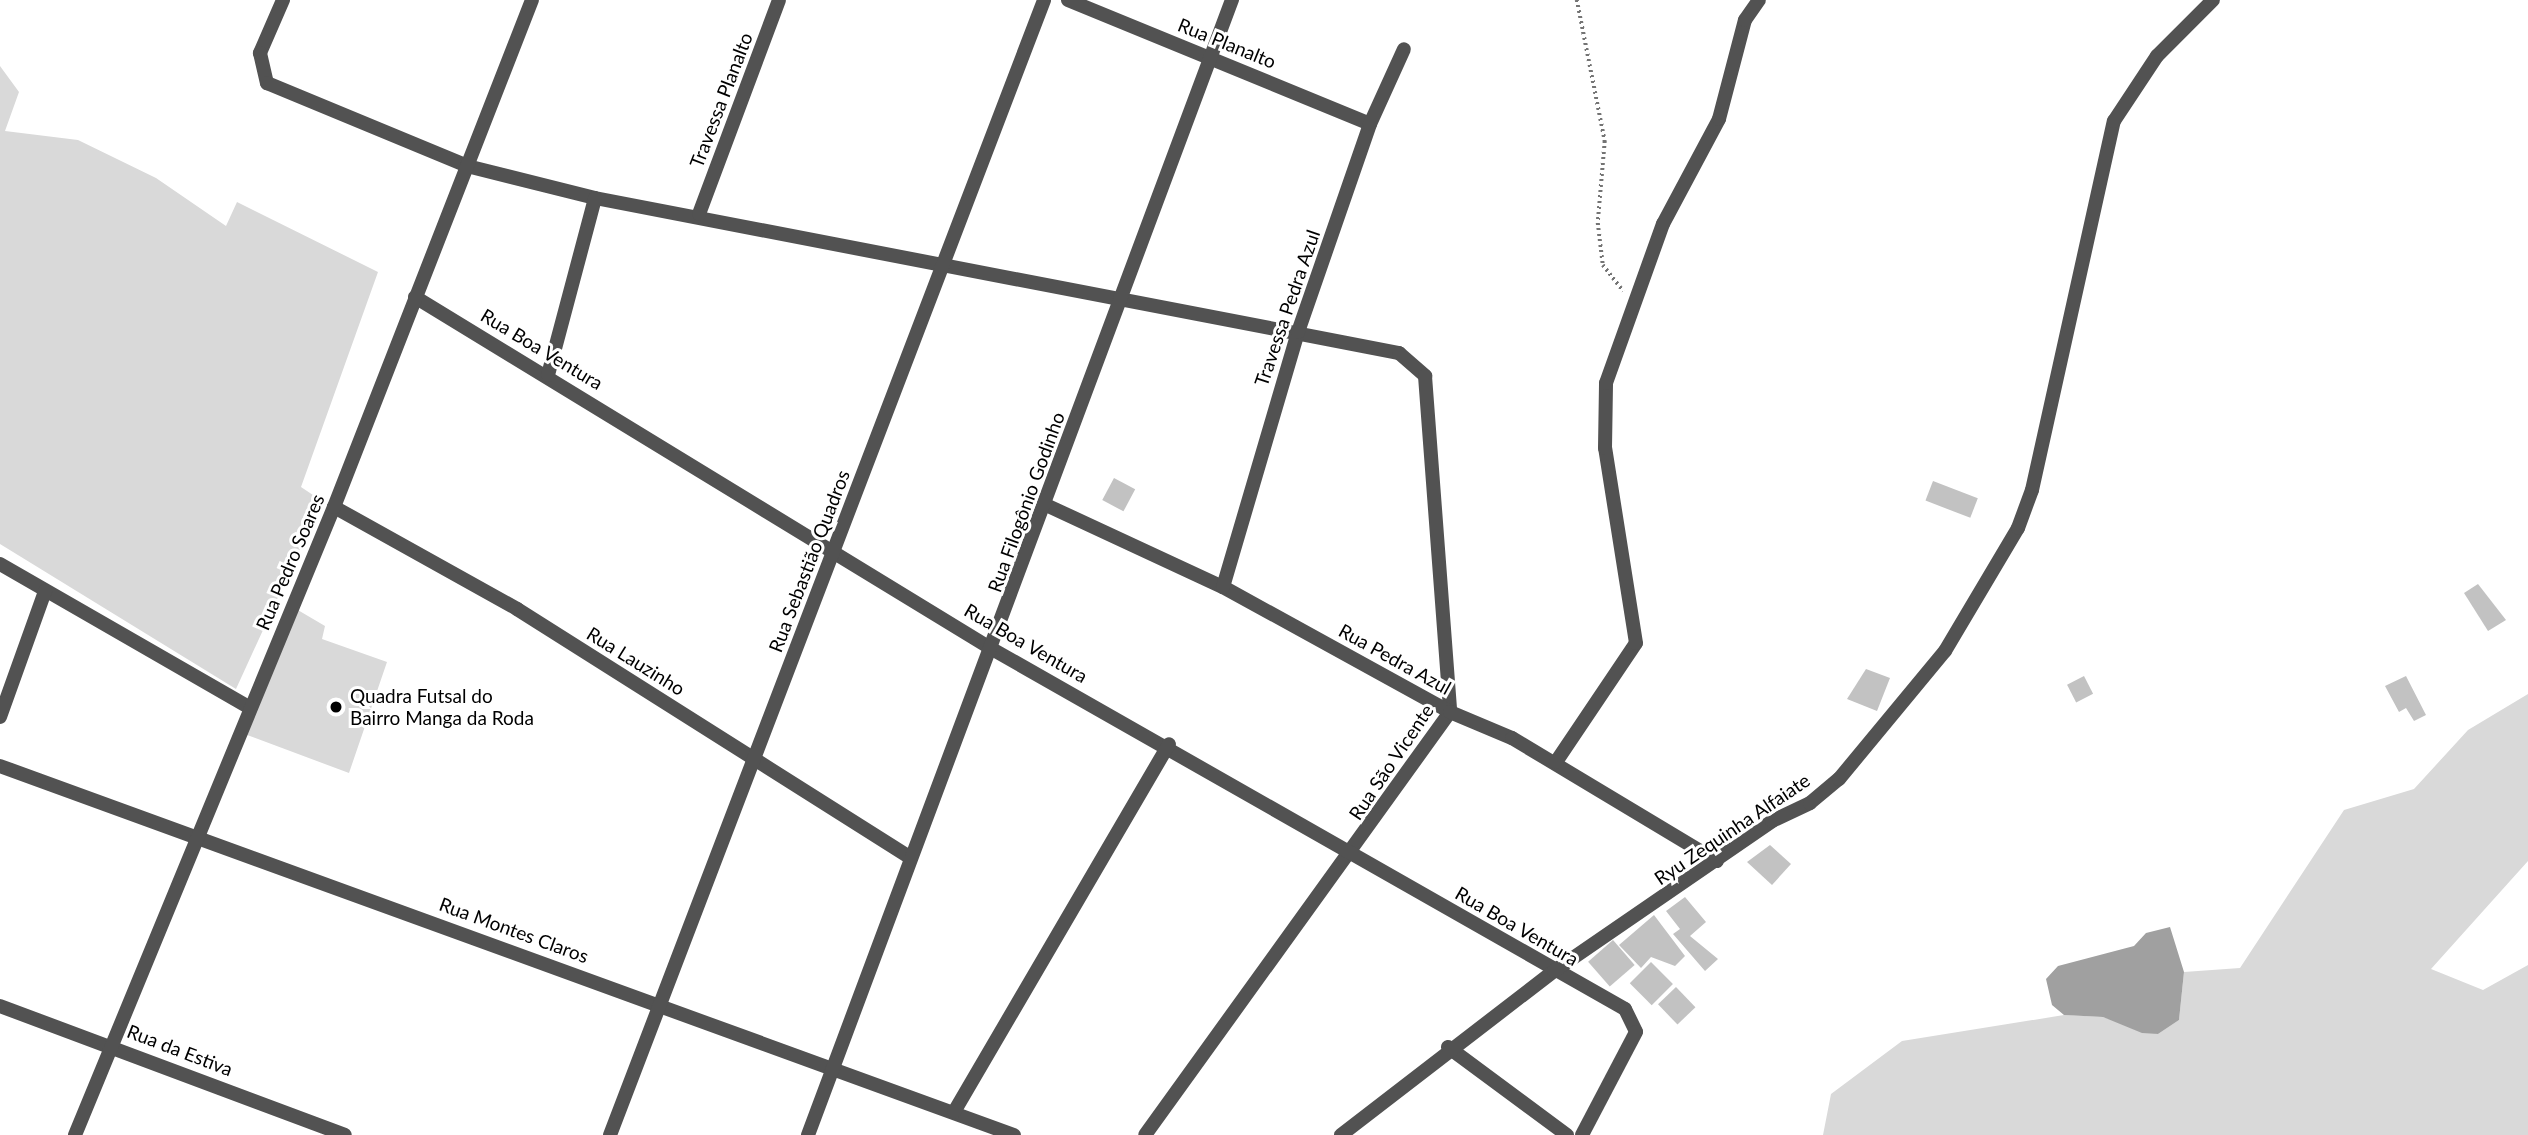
<!DOCTYPE html>
<html>
<head>
<meta charset="utf-8">
<style>
  body { margin:0 }
  #map { position:relative; width:2528px; height:1135px; overflow:hidden; background:#fff; font-family:Lato,sans-serif }
  div>[style] { position:absolute }
  .green>* { inset:0; background:#d9d9d9 }
  .water>* { inset:0; background:#a0a0a0 }
  .building>* { inset:0; background:#c2c2c2; transform-origin:0 0 }
  .path>* { height:3.5px; margin-top:-1.75px; transform-origin:0; background:repeating-linear-gradient(90deg,#747474 0 2px,transparent 0 5.5px) }
  .minor>* { height:14px; margin:-7px; padding:0 7px; transform-origin:7px; border-radius:7px; background:#525252 }
  .dots>* { width:19px; height:19px; translate:-50% -50%; box-sizing:border-box; border:4px solid #fff; border-radius:50% }
  span { translate:-50% -50%; white-space:nowrap; text-align:center; line-height:1.15; -webkit-text-stroke:6px #fff; paint-order:stroke }
  .street-label { font-size:19px; color:#000 }
  .poi-label { font-size:19px; color:#000 }
  .left { translate:0 -50%; text-align:left }
</style>
</head>
<body>
<div id="map">
  <div class="green">
    <div style="clip-path:polygon(0 66px,19px 92px,5px 131px,78px 140px,156px 178px,226px 226px,237px 202px,378px 272px,301px 487px,322px 501px,236px 689px,0 544px)"></div>
    <div style="clip-path:polygon(291px 606px,325px 626px,322px 639px,387px 662px,349px 773px,239px 732px)"></div>
    <div style="clip-path:polygon(2528px 694px,2528px 861px,2431px 969px,2483px 990px,2528px 965px,2528px 1135px,1823px 1135px,1831px 1094px,1902px 1041px,2064px 1015px,2103px 1017px,2158px 1034px,2179px 1020px,2184px 972px,2240px 968px,2344px 810px,2414px 789px,2468px 730px)"></div>
  </div>
  <div class="water">
    <div style="clip-path:polygon(2170px 927px,2184px 972px,2179px 1020px,2158px 1034px,2142px 1033px,2103px 1017px,2064px 1015px,2052px 1005px,2046px 979px,2058px 966px,2134px 946px,2146px 933px)"></div>
  </div>
  <div class="building">
    <div style="left:1114px;top:478px;width:24px;height:25px;rotate:28deg"></div>
    <div style="left:1933px;top:481px;width:48px;height:21px;rotate:21deg"></div>
    <div style="clip-path:polygon(2478px 584px,2506px 620px,2488px 631px,2464px 593px)"></div>
    <div style="clip-path:polygon(1866px 669px,1890px 678px,1877px 711px,1847px 699px)"></div>
    <div style="left:2084px;top:676px;width:20px;height:19px;rotate:63deg"></div>
    <div style="clip-path:polygon(2406px 676px,2426px 715px,2414px 721px,2406px 708px,2399px 712px,2385px 686px)"></div>
    <div style="clip-path:polygon(1770px 845px,1791px 864px,1772px 885px,1747px 862px)"></div>
    <div style="clip-path:polygon(1685px 897px,1706px 922px,1690px 936px,1718px 959px,1705px 971px,1673px 934px,1680px 929px,1666px 911px)"></div>
    <div style="clip-path:polygon(1654px 915px,1685px 956px,1675px 966px,1651px 957px,1641px 968px,1619px 945px)"></div>
    <div style="left:1613px;top:940px;width:33px;height:33px;rotate:49deg"></div>
    <div style="left:1651px;top:962px;width:31px;height:30px;rotate:45deg"></div>
    <div style="left:1676px;top:987px;width:28px;height:25px;rotate:46deg"></div>
  </div>
  <div class="path">
    <div style="left:1577px;top:0;width:144px;rotate:78.8deg"></div>
    <div style="left:1605px;top:141px;width:82px;rotate:94.9deg"></div>
    <div style="left:1598px;top:223px;width:42px;rotate:83.2deg"></div>
    <div style="left:1603px;top:265px;width:33px;rotate:52deg"></div>
  </div>
  <div class="minor">
    <div style="left:283px;top:0;width:58px;rotate:113.5deg"></div>
    <div style="left:260px;top:53px;width:31px;rotate:77deg"></div>
    <div style="left:267px;top:83px;width:217px;rotate:22.5deg"></div>
    <div style="left:467px;top:166px;width:132px;rotate:14deg"></div>
    <div style="left:595px;top:198px;width:819px;rotate:10.91deg"></div>
    <div style="left:1399px;top:353px;width:35px;rotate:41deg"></div>
    <div style="left:1425px;top:376px;width:337px;rotate:85.7deg"></div>
    <div style="left:1450px;top:712px;width:521px;rotate:125.79deg"></div>
    <div style="left:1068px;top:0;width:326px;rotate:22.3deg"></div>
    <div style="left:699px;top:214px;width:228px;rotate:-69.5deg"></div>
    <div style="left:415px;top:297px;width:676px;rotate:31.39deg"></div>
    <div style="left:992px;top:649px;width:728px;rotate:29.63deg"></div>
    <div style="left:1625px;top:1009px;width:25px;rotate:64deg"></div>
    <div style="left:1636px;top:1032px;width:116px;rotate:117.7deg"></div>
    <div style="left:548px;top:375px;width:183px;rotate:-75.1deg"></div>
    <div style="left:1046px;top:505px;width:195px;rotate:24.9deg"></div>
    <div style="left:1223px;top:587px;width:259px;rotate:28.8deg"></div>
    <div style="left:1450px;top:712px;width:67px;rotate:22.8deg"></div>
    <div style="left:1512px;top:738px;width:239px;rotate:31deg"></div>
    <div style="left:334px;top:507px;width:210px;rotate:29.1deg"></div>
    <div style="left:517px;top:609px;width:466px;rotate:32.3deg"></div>
    <div style="left:0;top:564px;width:287px;rotate:29.9deg"></div>
    <div style="left:1223px;top:587px;width:266px;rotate:-73.6deg"></div>
    <div style="left:1298px;top:332px;width:220px;rotate:-70.9deg"></div>
    <div style="left:1370px;top:124px;width:82px;rotate:-65.6deg"></div>
    <div style="left:0;top:717px;width:134px;rotate:-70.3deg"></div>
    <div style="left:1556px;top:762px;width:143px;rotate:-56.1deg"></div>
    <div style="left:1636px;top:643px;width:197px;rotate:-99deg"></div>
    <div style="left:1605px;top:448px;width:65px;rotate:-89.1deg"></div>
    <div style="left:1606px;top:383px;width:169px;rotate:-70.3deg"></div>
    <div style="left:1663px;top:224px;width:119px;rotate:-61.9deg"></div>
    <div style="left:1719px;top:119px;width:102px;rotate:-75.3deg"></div>
    <div style="left:1745px;top:20px;width:24px;rotate:-55deg"></div>
    <div style="left:0;top:766px;width:1079px;rotate:20deg"></div>
    <div style="left:0;top:1006px;width:368px;rotate:20.5deg"></div>
    <div style="left:1448px;top:1047px;width:148px;rotate:36.5deg"></div>
    <div style="left:954px;top:1112px;width:426px;rotate:-59.7deg"></div>
    <div style="left:75px;top:1135px;width:679px;rotate:-67.59deg"></div>
    <div style="left:334px;top:507px;width:544px;rotate:-68.67deg"></div>
    <div style="left:610px;top:1135px;width:1215px;rotate:-69.07deg"></div>
    <div style="left:808px;top:1135px;width:1212px;rotate:-69.52deg"></div>
    <div style="left:1341px;top:1135px;width:269px;rotate:-37.6deg"></div>
    <div style="left:1554px;top:971px;width:265px;rotate:-34.5deg"></div>
    <div style="left:1772px;top:821px;width:42px;rotate:-25.3deg"></div>
    <div style="left:1810px;top:803px;width:38px;rotate:-40deg"></div>
    <div style="left:1839px;top:779px;width:166px;rotate:-50.4deg"></div>
    <div style="left:1945px;top:651px;width:143px;rotate:-59.3deg"></div>
    <div style="left:2018px;top:528px;width:40px;rotate:-69.8deg"></div>
    <div style="left:2032px;top:490px;width:378px;rotate:-77.5deg"></div>
    <div style="left:2114px;top:121px;width:78px;rotate:-56.5deg"></div>
    <div style="left:2157px;top:56px;width:79px;rotate:-45deg"></div>
  </div>
  <div class="dots">
    <div style="left:336px;top:707px;background:#000"></div>
  </div>
  <div class="street-label">
    <span style="left:1227px;top:43px;rotate:22deg">Rua Planalto</span>
    <span style="left:721px;top:100px;rotate:-69deg">Travessa Planalto</span>
    <span style="left:1287px;top:308px;rotate:-71deg">Travessa Pedra Azul</span>
    <span style="left:542px;top:349px;rotate:31deg">Rua Boa Ventura</span>
    <span style="left:1026px;top:502px;rotate:-70deg">Rua Filogônio Godinho</span>
    <span style="left:809px;top:561px;rotate:-69deg">Rua Sebastião Quadros</span>
    <span style="left:290px;top:562px;rotate:-67deg">Rua Pedro Soares</span>
    <span style="left:1026px;top:643px;rotate:30deg">Rua Boa Ventura</span>
    <span style="left:1395px;top:659px;rotate:29deg">Rua Pedra Azul</span>
    <span style="left:636px;top:661px;rotate:32deg">Rua Lauzinho</span>
    <span style="left:1391px;top:762px;rotate:-56deg">Rua São Vicente</span>
    <span style="left:1732px;top:829px;rotate:-34deg">Ryu Zequinha Alfaiate</span>
    <span style="left:1517px;top:926px;rotate:30deg">Rua Boa Ventura</span>
    <span style="left:514px;top:930px;rotate:20deg">Rua Montes Claros</span>
    <span style="left:180px;top:1050px;rotate:21deg">Rua da Estiva</span>
  </div>
  <div class="poi-label">
    <span class="left" style="left:350px;top:707px">Quadra Futsal do<br>Bairro Manga da Roda</span>
  </div>
</div>
</body>
</html>
